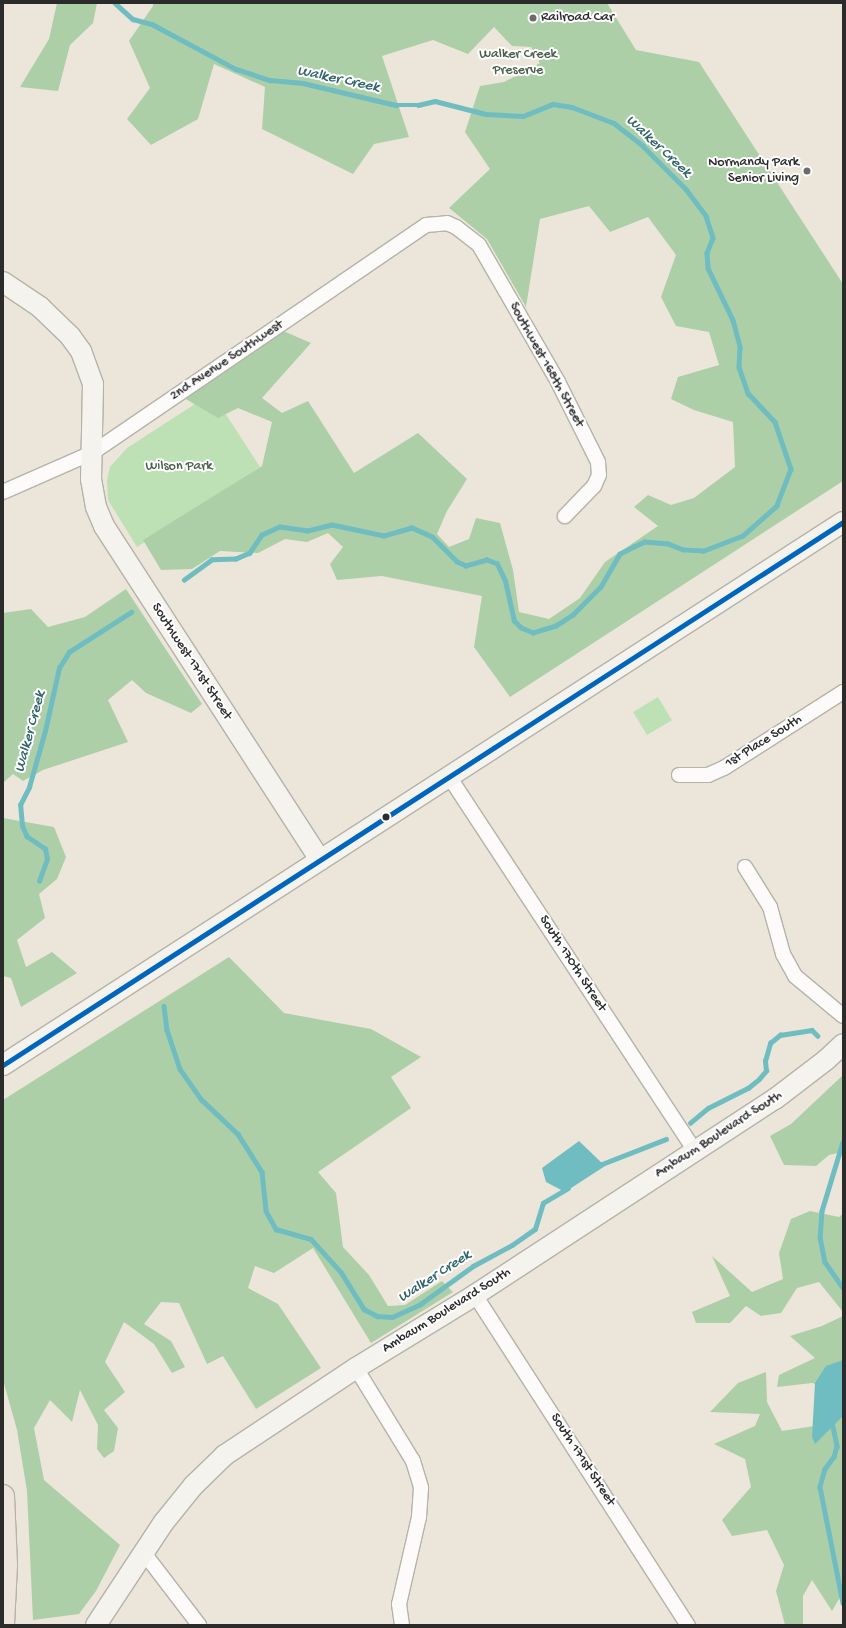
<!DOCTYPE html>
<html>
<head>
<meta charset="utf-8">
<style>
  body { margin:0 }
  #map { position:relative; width:846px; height:1628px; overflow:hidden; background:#ebe6d9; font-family:"Gochi Hand",sans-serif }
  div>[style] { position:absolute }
  .green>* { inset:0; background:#bde0b4; transform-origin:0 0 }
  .forest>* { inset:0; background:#adcfa7 }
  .water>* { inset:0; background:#6fbdc1 }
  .stream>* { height:4.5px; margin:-2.25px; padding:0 2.25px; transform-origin:2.25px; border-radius:2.25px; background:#6fbdc1 }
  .roads { filter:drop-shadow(1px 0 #b5b2aa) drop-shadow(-1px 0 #b5b2aa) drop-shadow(0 1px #b5b2aa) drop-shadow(0 -1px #b5b2aa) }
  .street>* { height:14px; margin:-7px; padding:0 7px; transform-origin:7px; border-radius:7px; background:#fcfbf9 }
  .secondary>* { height:20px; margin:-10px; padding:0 10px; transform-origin:10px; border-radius:10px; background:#f5f3ee }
  .primary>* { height:22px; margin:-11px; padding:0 11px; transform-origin:11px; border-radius:11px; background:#ede5dc }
  .bus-1>* { height:5px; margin:-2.5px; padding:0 2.5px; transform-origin:2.5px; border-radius:2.5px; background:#0065bd }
  .dots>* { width:11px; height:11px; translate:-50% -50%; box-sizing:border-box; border:2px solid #fff; border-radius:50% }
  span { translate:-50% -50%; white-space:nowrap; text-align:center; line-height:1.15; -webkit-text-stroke:4px #fff; paint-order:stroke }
  .poi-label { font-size:14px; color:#2b2b2b }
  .left { translate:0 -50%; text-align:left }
  .right { translate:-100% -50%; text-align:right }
  .park-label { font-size:14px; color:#4c604b }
  .street-label { font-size:14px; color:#2b2b2b }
  .water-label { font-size:15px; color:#32656a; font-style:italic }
  .frame { position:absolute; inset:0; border:4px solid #2b2b2b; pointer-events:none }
</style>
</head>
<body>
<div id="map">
  <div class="green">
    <div style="clip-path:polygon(212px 393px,260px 467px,137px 547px,108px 500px,107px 480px,110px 467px,127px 448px)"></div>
    <div style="left:658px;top:697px;width:27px;height:29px;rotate:59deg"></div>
  </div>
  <div class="forest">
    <div style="clip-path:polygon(57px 3px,97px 3px,93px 23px,70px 45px,58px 91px,20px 87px,49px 39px)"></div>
    <div style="clip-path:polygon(153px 3px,607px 3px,636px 50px,699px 62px,843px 284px,843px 481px,510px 697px,474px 647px,482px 596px,382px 576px,337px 580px,330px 564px,343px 547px,328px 533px,307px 542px,285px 539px,258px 553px,220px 551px,192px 569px,161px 570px,143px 540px,262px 466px,272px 422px,238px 408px,218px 418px,184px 398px,281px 330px,311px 343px,262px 398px,282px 413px,308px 401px,354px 473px,418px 433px,467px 479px,447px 511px,437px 534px,449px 547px,469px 539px,476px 518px,500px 523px,513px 570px,519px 612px,549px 619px,580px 598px,605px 562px,658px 526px,634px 507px,648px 495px,671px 505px,694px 498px,735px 467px,733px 422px,694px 410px,671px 399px,678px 377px,719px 365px,709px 332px,676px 326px,661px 297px,676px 255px,648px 217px,610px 232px,589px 206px,540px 219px,526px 307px,487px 239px,449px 208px,490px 169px,465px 132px,480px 86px,504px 82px,540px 63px,531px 47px,512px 46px,494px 27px,468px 54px,433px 40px,382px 56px,409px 137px,374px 144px,353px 174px,262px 129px,265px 87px,214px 64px,198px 119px,151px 145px,127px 119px,150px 88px,129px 41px,153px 6px)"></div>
    <div style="clip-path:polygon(126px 589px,202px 704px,191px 713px,146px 693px,132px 680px,108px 700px,128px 742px,43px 770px,23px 781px,13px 774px,4px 782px,3px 818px,54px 827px,66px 857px,57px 879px,39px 894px,45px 918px,17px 940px,26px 967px,52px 952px,77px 973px,21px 1007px,11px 978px,3px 976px,3px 613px,31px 609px,48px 627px,85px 617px)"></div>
    <div style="clip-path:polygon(229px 957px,284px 1013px,371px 1029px,421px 1057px,391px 1077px,411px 1108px,318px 1172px,336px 1193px,343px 1247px,369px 1275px,388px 1306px,405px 1305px,442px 1281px,453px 1292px,371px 1343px,313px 1248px,274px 1273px,255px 1266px,248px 1288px,278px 1304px,321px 1368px,256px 1409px,223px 1356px,207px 1364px,179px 1303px,161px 1302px,144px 1324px,171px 1341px,185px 1367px,172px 1373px,154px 1344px,124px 1322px,105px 1362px,125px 1392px,104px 1410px,118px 1428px,114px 1451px,104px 1458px,97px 1449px,98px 1425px,80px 1390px,72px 1422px,50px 1400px,34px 1428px,44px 1480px,120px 1545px,96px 1591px,79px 1614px,33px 1620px,27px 1491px,17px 1430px,3px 1380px,3px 1100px)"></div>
    <div style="clip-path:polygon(843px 1075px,843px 1152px,829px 1155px,816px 1166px,784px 1165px,770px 1136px,791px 1124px)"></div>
    <div style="clip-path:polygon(810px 1211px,839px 1217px,843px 1214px,843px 1312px,819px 1282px,797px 1288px,781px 1313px,761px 1316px,746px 1306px,730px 1323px,696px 1323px,692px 1312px,730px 1296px,712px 1256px,752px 1292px,783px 1279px,779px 1253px,791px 1219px)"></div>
    <div style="clip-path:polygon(843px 1316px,843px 1392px,812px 1383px,777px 1387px,779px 1375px,815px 1358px,790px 1336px,822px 1326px)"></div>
    <div style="clip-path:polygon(766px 1372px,767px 1402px,782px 1431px,821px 1425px,843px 1392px,843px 1592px,832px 1611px,812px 1580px,803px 1596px,803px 1625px,785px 1625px,776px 1591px,784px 1565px,767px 1530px,732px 1536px,722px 1520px,751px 1487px,745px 1459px,714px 1444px,755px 1426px,760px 1414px,710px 1412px,738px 1383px)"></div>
  </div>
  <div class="water">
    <div style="clip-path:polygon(579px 1141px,605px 1166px,565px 1192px,546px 1182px,542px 1168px)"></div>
    <div style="clip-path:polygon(843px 1360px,843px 1416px,815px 1444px,812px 1437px,815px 1383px,826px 1366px)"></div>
  </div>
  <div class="stream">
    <div style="left:115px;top:3px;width:24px;rotate:42deg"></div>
    <div style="left:133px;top:19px;width:20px;rotate:15deg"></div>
    <div style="left:152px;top:24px;width:95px;rotate:28.2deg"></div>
    <div style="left:236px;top:69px;width:36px;rotate:18deg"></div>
    <div style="left:270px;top:80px;width:33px;rotate:5deg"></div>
    <div style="left:303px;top:83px;width:96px;rotate:13.3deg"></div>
    <div style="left:396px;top:105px;width:22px"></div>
    <div style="left:418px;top:105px;width:17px;rotate:-13deg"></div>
    <div style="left:435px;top:101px;width:53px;rotate:14.3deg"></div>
    <div style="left:486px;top:114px;width:37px;rotate:3deg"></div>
    <div style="left:523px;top:116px;width:32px;rotate:-22deg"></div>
    <div style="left:553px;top:104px;width:19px;rotate:9deg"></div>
    <div style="left:572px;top:107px;width:45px;rotate:20.9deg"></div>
    <div style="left:614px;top:123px;width:37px;rotate:38deg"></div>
    <div style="left:643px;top:146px;width:61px;rotate:45deg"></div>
    <div style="left:686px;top:189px;width:34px;rotate:53deg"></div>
    <div style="left:706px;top:216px;width:23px;rotate:72deg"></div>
    <div style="left:713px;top:238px;width:16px;rotate:112deg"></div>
    <div style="left:707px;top:253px;width:15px;rotate:86deg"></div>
    <div style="left:708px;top:268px;width:58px;rotate:64.3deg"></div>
    <div style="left:733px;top:320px;width:28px;rotate:75deg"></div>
    <div style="left:740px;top:347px;width:20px;rotate:93deg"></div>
    <div style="left:739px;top:367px;width:28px;rotate:71deg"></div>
    <div style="left:748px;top:393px;width:40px;rotate:47deg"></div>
    <div style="left:775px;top:422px;width:50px;rotate:71.2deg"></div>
    <div style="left:791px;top:469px;width:40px;rotate:111deg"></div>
    <div style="left:777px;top:506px;width:45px;rotate:138.6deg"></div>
    <div style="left:743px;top:536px;width:42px;rotate:159deg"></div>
    <div style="left:704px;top:551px;width:21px;rotate:-177deg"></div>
    <div style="left:683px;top:550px;width:16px;rotate:-158deg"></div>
    <div style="left:668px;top:544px;width:23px;rotate:-175deg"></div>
    <div style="left:645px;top:542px;width:12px;rotate:156deg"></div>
    <div style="left:634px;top:547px;width:16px;rotate:153deg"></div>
    <div style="left:620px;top:554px;width:38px;rotate:120deg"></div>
    <div style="left:601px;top:587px;width:40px;rotate:135deg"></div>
    <div style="left:573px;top:615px;width:20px;rotate:147deg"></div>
    <div style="left:556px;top:626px;width:24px;rotate:163deg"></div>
    <div style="left:533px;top:633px;width:13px;rotate:-157deg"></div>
    <div style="left:521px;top:628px;width:10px;rotate:-135deg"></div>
    <div style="left:514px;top:621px;width:41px;rotate:-102.7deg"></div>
    <div style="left:505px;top:581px;width:19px;rotate:-115deg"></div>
    <div style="left:497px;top:564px;width:11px;rotate:-158deg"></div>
    <div style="left:487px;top:560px;width:22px;rotate:164deg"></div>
    <div style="left:466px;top:566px;width:10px;rotate:-156deg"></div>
    <div style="left:457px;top:562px;width:35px;rotate:-135deg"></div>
    <div style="left:432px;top:537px;width:22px;rotate:-156deg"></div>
    <div style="left:412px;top:528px;width:29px;rotate:164deg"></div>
    <div style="left:384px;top:536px;width:53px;rotate:-168.1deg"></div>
    <div style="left:332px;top:525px;width:25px;rotate:166deg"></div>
    <div style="left:308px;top:531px;width:28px;rotate:-172deg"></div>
    <div style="left:280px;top:527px;width:20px;rotate:156deg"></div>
    <div style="left:262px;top:535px;width:22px;rotate:124deg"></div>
    <div style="left:250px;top:553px;width:15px;rotate:157deg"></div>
    <div style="left:236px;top:559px;width:24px;rotate:178deg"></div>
    <div style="left:212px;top:560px;width:34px;rotate:144deg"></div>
    <div style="left:39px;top:881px;width:23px;rotate:-70deg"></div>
    <div style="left:47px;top:859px;width:10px;rotate:-101deg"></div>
    <div style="left:45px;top:849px;width:22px;rotate:-146deg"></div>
    <div style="left:27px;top:837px;width:12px;rotate:-114deg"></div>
    <div style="left:22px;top:826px;width:21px;rotate:-95deg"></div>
    <div style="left:20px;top:805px;width:20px;rotate:-63deg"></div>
    <div style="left:29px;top:787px;width:58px;rotate:-74.1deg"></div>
    <div style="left:45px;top:731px;width:65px;rotate:-77.5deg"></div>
    <div style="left:59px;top:668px;width:19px;rotate:-58deg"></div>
    <div style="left:69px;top:652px;width:74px;rotate:-32.8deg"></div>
    <div style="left:164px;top:1006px;width:24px;rotate:83deg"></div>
    <div style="left:167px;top:1030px;width:41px;rotate:71.6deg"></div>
    <div style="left:180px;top:1069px;width:38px;rotate:55deg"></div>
    <div style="left:202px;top:1100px;width:50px;rotate:43.4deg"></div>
    <div style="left:238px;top:1134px;width:45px;rotate:57.7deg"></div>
    <div style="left:262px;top:1172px;width:39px;rotate:84deg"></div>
    <div style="left:266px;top:1211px;width:21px;rotate:61deg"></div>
    <div style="left:276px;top:1229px;width:36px;rotate:16deg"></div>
    <div style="left:311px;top:1239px;width:45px;rotate:47.7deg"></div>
    <div style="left:341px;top:1272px;width:44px;rotate:58.1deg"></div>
    <div style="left:364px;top:1309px;width:15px;rotate:28deg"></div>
    <div style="left:377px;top:1316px;width:15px;rotate:4deg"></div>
    <div style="left:392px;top:1317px;width:30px;rotate:-24deg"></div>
    <div style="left:419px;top:1305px;width:67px;rotate:-35.8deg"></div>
    <div style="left:473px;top:1266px;width:44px;rotate:-28.3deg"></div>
    <div style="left:512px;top:1245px;width:28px;rotate:-35deg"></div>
    <div style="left:535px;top:1229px;width:27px;rotate:-73deg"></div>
    <div style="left:543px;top:1203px;width:29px;rotate:-31deg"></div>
    <div style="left:690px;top:1123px;width:23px;rotate:-40deg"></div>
    <div style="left:708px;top:1108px;width:45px;rotate:-26.6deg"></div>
    <div style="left:748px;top:1088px;width:14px;rotate:-39deg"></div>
    <div style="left:759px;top:1079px;width:11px;rotate:-49deg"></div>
    <div style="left:766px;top:1071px;width:10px;rotate:-96deg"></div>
    <div style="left:765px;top:1061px;width:19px;rotate:-74deg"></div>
    <div style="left:770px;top:1043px;width:13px;rotate:-39deg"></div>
    <div style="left:780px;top:1035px;width:32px;rotate:-9deg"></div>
    <div style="left:812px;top:1030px;width:8px;rotate:45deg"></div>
    <div style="left:843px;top:1142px;width:72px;rotate:106.9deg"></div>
    <div style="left:822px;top:1211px;width:26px;rotate:94deg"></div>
    <div style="left:820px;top:1237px;width:25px;rotate:79deg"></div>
    <div style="left:825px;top:1262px;width:32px;rotate:55deg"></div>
    <div style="left:597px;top:1166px;width:74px;rotate:-21.4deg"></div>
    <div style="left:832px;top:1422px;width:25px;rotate:78deg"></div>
    <div style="left:837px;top:1446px;width:11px;rotate:105deg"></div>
    <div style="left:834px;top:1457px;width:15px;rotate:127deg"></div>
    <div style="left:825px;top:1469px;width:19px;rotate:106deg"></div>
    <div style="left:820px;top:1487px;width:118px;rotate:78.8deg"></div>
  </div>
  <div class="roads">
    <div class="street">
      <div style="left:3px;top:492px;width:97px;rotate:-23.7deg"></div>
      <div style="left:92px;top:453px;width:404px;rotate:-34.3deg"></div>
      <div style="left:426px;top:225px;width:21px;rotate:-5deg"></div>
      <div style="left:447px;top:223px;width:10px;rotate:24deg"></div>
      <div style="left:456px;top:227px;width:29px;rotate:38deg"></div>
      <div style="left:479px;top:245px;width:158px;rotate:60deg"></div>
      <div style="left:558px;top:382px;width:89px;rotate:63.4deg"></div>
      <div style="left:598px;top:462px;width:13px;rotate:86deg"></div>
      <div style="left:599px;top:475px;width:12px;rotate:114deg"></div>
      <div style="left:594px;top:486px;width:42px;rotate:134deg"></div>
      <div style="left:679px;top:775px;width:29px"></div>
      <div style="left:708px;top:775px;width:17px;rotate:-24deg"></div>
      <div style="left:724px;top:768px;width:141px;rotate:-32.6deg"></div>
      <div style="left:450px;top:778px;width:446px;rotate:56.7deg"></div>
      <div style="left:745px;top:867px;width:47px;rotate:58deg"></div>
      <div style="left:770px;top:907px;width:49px;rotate:74.5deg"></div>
      <div style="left:783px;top:954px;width:25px;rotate:61deg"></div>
      <div style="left:795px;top:976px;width:62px;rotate:39.8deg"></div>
      <div style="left:475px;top:1295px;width:393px;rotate:57.2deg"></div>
      <div style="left:356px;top:1368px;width:109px;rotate:58.5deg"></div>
      <div style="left:413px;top:1461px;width:28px;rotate:73deg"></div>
      <div style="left:421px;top:1488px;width:29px;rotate:94deg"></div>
      <div style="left:419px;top:1517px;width:89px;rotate:102.9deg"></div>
      <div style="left:399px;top:1604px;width:21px;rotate:82deg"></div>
      <div style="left:144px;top:1553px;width:91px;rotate:52.6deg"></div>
    </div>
    <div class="secondary">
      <div style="left:3px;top:282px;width:45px;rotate:34deg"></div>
      <div style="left:40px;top:307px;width:42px;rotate:44deg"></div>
      <div style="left:70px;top:336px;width:19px;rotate:54deg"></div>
      <div style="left:81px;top:351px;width:35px;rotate:70deg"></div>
      <div style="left:93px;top:384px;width:95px;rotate:91.2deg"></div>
      <div style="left:91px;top:479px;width:28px;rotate:80deg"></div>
      <div style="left:96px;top:507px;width:21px;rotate:67deg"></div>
      <div style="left:104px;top:526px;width:398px;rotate:57.1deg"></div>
      <div style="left:3px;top:1065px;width:1000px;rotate:-32.88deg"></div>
      <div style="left:96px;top:1625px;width:123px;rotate:-56.6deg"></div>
      <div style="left:164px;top:1522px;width:46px;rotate:-51.1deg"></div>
      <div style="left:193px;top:1486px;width:45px;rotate:-44.1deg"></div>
      <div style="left:225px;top:1455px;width:157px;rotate:-33.6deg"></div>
      <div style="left:356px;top:1368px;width:140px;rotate:-31.5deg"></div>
      <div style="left:475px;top:1295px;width:358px;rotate:-33.2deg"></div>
      <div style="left:775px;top:1099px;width:64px;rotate:-37.4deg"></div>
      <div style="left:826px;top:1060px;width:23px;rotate:-43deg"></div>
    </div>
    <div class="primary">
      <div style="left:3px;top:1496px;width:69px;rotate:87.5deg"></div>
      <div style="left:6px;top:1565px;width:59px;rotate:92.9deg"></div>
    </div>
  </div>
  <div class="bus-1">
    <div style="left:3px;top:1065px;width:1000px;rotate:-32.88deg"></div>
  </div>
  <div class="dots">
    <div style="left:533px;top:18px;background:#6e6c68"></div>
    <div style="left:807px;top:171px;background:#6e6c68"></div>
    <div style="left:386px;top:817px;background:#2b2b2b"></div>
  </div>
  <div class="poi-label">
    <span class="left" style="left:541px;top:18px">Railroad Car</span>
    <span class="right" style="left:799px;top:171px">Normandy Park<br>Senior Living</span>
  </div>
  <div class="park-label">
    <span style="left:518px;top:63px">Walker Creek<br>Preserve</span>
    <span style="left:179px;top:467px">Wilson Park</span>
  </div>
  <div class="street-label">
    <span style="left:227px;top:361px;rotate:-34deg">2nd Avenue Southwest</span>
    <span style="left:546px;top:365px;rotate:61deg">Southwest 168th Street</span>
    <span style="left:191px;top:662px;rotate:57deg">Southwest 171st Street</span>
    <span style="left:764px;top:742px;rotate:-32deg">1st Place South</span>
    <span style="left:572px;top:964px;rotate:57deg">South 170th Street</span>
    <span style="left:719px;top:1135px;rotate:-33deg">Ambaum Boulevard South</span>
    <span style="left:447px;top:1311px;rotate:-32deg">Ambaum Boulevard South</span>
    <span style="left:582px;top:1460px;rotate:57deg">South 171st Street</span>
  </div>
  <div class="water-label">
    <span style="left:338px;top:80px;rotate:12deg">Walker Creek</span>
    <span style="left:658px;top:147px;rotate:43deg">Walker Creek</span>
    <span style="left:31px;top:732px;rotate:-75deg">Walker Creek</span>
    <span style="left:435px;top:1277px;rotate:-33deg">Walker Creek</span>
  </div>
  <div class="frame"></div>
</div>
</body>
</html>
